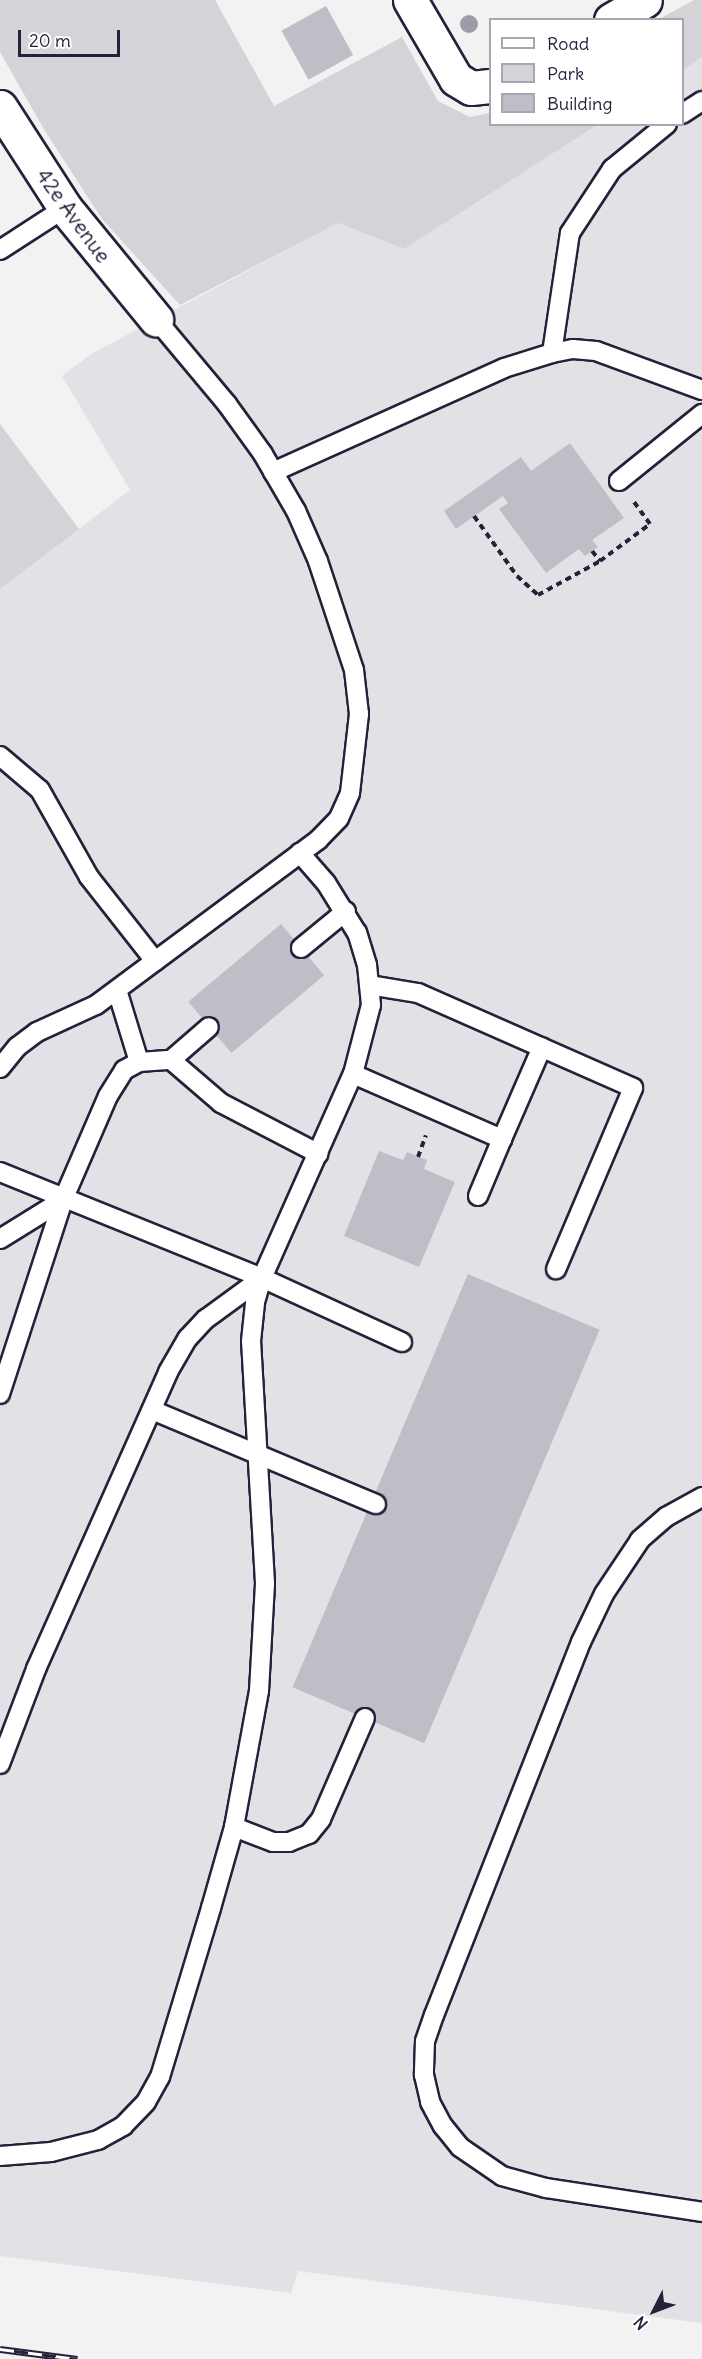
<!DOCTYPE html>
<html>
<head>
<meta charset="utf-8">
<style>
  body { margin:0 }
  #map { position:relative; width:702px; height:2359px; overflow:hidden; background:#f2f2f3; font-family:Delius,sans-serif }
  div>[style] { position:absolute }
  .built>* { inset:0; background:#e2e2e6 }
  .green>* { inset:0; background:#d3d3d8 }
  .building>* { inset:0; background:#bebec6; transform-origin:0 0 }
  .path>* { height:4px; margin-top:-2px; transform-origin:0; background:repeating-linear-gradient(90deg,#22223b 0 6px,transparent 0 10.5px) }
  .roads { filter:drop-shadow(2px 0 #22223b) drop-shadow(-2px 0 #22223b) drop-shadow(0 2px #22223b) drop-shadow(0 -2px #22223b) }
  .service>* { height:18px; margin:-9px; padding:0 9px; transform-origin:9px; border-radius:9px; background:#fff }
  .minor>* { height:33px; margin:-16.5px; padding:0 16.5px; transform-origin:16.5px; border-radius:16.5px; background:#fff }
  .rail>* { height:7px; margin-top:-3.5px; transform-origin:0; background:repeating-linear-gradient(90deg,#fff 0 14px,#22223b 0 28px); box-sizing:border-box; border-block:2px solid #22223b }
  .trees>* { width:18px; height:18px; margin:-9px; border-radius:50%; background:#9d9da8 }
  span { translate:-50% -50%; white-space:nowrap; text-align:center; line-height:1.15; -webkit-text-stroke:4.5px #fff; paint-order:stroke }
  .street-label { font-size:21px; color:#22223b }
  .legend { position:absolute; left:489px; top:18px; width:195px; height:108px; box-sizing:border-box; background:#fff; border:2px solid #a7a7b1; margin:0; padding:8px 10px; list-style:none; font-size:18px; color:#22223b }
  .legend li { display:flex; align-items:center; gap:12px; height:30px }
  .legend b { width:30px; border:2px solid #a7a7b1 }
  .north { position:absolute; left:624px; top:2281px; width:60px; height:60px; -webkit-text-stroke:4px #fff; paint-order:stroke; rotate:228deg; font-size:16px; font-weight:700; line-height:24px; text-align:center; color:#22223b }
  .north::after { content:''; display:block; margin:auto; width:21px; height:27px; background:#22223b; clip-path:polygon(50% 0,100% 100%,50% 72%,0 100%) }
  .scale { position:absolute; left:18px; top:30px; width:102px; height:27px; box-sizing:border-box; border:3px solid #22223b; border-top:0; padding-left:8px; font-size:18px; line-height:21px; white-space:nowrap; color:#22223b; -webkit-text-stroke:4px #fff; paint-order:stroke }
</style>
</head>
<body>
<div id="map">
  <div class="built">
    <div style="clip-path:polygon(702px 57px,702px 2323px,298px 2271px,291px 2293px,0 2256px,0 589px,130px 490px,62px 376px,91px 354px,338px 223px,404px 249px,597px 125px,682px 124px,683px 70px)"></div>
  </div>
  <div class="green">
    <div style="clip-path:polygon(0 0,215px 0,274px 106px,402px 37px,438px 101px,470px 117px,490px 113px,490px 124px,597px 125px,404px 249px,338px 223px,180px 305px,102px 219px,45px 131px,0 52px)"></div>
    <div style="clip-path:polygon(694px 0,702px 0,702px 57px,683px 70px,682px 20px,659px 19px)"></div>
    <div style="clip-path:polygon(0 424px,79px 529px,0 589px)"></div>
  </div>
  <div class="building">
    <div style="left:326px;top:6px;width:56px;height:51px;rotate:61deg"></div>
    <div style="clip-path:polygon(570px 443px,624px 518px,592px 540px,598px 547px,585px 556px,579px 549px,546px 573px,499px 509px,508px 503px,503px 496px,456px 529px,444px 511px,521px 457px,531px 471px)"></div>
    <div style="left:281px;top:924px;width:67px;height:121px;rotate:50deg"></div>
    <div style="clip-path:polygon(379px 1151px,403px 1160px,407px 1152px,427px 1160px,424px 1169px,455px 1182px,419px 1267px,344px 1236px)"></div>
    <div style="left:468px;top:1274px;width:143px;height:449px;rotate:23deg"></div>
  </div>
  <div class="path">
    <div style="left:474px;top:516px;width:74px;rotate:54.4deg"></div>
    <div style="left:517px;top:576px;width:28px;rotate:42deg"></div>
    <div style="left:538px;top:595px;width:71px;rotate:-28.7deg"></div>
    <div style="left:592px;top:551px;width:13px;rotate:51deg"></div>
    <div style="left:600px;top:561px;width:62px;rotate:-36.5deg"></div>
    <div style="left:650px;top:524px;width:29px;rotate:-126deg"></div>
    <div style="left:418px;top:1157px;width:23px;rotate:-70deg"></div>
  </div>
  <div class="roads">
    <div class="service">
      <div style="left:682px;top:114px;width:24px;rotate:-33deg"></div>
      <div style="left:0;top:250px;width:77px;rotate:-32.9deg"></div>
      <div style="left:552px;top:353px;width:121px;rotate:-81.5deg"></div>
      <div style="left:570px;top:233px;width:77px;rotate:-56.7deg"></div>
      <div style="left:612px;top:169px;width:71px;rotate:-39.3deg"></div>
      <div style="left:273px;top:472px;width:253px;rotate:-24.2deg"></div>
      <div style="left:504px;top:368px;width:50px;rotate:-17.4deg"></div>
      <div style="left:552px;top:353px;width:21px;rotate:-11deg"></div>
      <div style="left:573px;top:349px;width:23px;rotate:5deg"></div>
      <div style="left:596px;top:351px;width:113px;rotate:20.2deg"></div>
      <div style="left:619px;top:481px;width:107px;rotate:-38.9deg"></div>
      <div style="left:0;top:756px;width:52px;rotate:40.4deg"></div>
      <div style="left:40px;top:790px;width:100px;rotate:60.6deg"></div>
      <div style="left:89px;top:877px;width:107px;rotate:51.8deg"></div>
      <div style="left:301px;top:948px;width:58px;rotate:-39.4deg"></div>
      <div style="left:369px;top:985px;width:50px;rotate:9.3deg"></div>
      <div style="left:418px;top:993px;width:235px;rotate:23.8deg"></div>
      <div style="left:633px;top:1088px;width:197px;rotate:113deg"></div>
      <div style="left:117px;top:990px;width:75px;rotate:73deg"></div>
      <div style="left:171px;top:1060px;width:50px;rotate:-41deg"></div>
      <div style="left:0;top:1068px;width:27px;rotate:-51deg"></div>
      <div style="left:17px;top:1047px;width:25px;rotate:-37deg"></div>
      <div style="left:37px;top:1032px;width:65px;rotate:-24.6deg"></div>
      <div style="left:96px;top:1005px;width:277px;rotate:-36.6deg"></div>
      <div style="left:318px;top:840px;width:30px;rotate:-46deg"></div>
      <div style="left:339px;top:818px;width:27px;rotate:-66deg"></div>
      <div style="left:350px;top:793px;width:80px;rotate:-83.5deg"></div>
      <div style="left:359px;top:714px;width:44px;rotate:-96.5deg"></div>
      <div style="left:354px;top:670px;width:115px;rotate:-108.3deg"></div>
      <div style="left:318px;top:561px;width:55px;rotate:-113.7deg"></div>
      <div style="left:296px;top:511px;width:66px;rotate:-120.1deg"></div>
      <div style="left:263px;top:454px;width:62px;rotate:-125.8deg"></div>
      <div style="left:227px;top:404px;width:111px;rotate:-129.9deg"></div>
      <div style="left:353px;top:1074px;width:163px;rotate:23.6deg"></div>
      <div style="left:502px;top:1139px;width:100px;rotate:-66.5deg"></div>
      <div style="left:0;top:1172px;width:283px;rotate:22deg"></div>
      <div style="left:262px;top:1278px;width:223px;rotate:-66deg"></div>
      <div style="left:353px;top:1074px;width:71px;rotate:-75.4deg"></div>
      <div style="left:371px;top:1005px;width:40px;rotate:-95.7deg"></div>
      <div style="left:367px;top:965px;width:34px;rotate:-107deg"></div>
      <div style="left:357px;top:933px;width:59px;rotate:-121.8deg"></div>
      <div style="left:326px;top:883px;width:40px;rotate:-131deg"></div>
      <div style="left:478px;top:1196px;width:62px;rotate:-67.2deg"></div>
      <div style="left:0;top:1239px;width:74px;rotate:-31.8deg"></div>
      <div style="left:262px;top:1278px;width:154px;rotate:24.6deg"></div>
      <div style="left:0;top:1394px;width:204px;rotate:-72deg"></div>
      <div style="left:63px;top:1200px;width:113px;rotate:-66.6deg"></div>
      <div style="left:108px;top:1096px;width:31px;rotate:-58deg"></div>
      <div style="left:124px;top:1070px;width:17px;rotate:-28deg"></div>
      <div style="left:139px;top:1062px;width:32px;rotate:-4deg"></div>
      <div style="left:171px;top:1060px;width:66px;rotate:40.7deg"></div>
      <div style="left:221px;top:1103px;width:110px;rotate:27.5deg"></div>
      <div style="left:152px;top:1410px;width:243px;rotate:22.8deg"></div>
      <div style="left:702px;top:1497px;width:41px;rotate:150.9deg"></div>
      <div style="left:666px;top:1517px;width:35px;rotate:139deg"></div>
      <div style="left:640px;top:1540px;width:65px;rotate:123.7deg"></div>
      <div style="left:604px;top:1594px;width:53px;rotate:115.6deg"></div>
      <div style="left:581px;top:1642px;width:401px;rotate:111.5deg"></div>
      <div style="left:434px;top:2015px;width:28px;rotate:109deg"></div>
      <div style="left:425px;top:2041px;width:34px;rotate:92deg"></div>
      <div style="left:424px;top:2075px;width:28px;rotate:77deg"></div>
      <div style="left:430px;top:2102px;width:27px;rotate:62deg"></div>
      <div style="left:443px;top:2126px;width:27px;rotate:51deg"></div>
      <div style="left:460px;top:2147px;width:51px;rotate:34.6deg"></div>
      <div style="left:502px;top:2176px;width:46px;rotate:15.3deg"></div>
      <div style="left:546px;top:2188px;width:158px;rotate:8.7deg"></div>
      <div style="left:0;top:1764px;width:102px;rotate:-69.2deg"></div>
      <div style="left:36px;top:1669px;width:325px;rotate:-66deg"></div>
      <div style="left:168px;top:1372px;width:39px;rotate:-60deg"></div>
      <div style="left:188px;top:1338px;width:26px;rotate:-47deg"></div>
      <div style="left:206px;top:1319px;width:69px;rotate:-36.2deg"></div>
      <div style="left:234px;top:1827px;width:42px;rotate:21deg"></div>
      <div style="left:273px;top:1842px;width:16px"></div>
      <div style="left:289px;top:1842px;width:22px;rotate:-22deg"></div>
      <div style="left:309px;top:1834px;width:19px;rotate:-51deg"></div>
      <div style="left:321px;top:1819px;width:110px;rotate:-66.5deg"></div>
      <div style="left:0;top:2156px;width:51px;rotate:-4.5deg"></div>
      <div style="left:51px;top:2152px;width:49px;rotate:-14.3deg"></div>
      <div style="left:98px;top:2140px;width:29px;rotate:-29deg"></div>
      <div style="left:123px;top:2126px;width:33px;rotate:-46deg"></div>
      <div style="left:146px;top:2102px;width:29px;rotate:-61deg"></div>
      <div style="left:160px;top:2077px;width:177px;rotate:-73.2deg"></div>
      <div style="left:211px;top:1908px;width:84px;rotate:-74.1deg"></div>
      <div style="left:234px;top:1827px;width:138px;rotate:-79.6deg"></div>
      <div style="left:259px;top:1691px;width:108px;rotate:-86.8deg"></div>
      <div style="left:265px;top:1583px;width:242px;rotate:-93.3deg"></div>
      <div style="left:251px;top:1341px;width:39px;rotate:-84deg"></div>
      <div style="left:255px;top:1302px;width:25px;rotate:-74deg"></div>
    </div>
    <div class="minor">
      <div style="left:410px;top:0;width:91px;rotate:59.8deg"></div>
      <div style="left:456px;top:79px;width:17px;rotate:31deg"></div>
      <div style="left:471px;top:88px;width:19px;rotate:-6deg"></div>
      <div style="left:611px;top:20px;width:39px;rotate:-30deg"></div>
      <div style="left:0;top:107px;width:120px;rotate:57.2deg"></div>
      <div style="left:65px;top:208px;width:144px;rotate:50.7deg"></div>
    </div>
  </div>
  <div class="rail">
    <div style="left:0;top:2349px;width:78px;rotate:7.4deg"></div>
  </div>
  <div class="trees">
    <div style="left:469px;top:24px"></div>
  </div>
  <div class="street-label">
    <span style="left:73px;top:216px;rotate:54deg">42e Avenue</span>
  </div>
  <ul class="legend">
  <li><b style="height:8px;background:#fff"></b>Road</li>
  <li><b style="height:16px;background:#d3d3d8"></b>Park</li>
  <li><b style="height:16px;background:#bebec6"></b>Building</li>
  </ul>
  <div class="north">N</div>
  <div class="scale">20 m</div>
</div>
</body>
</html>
